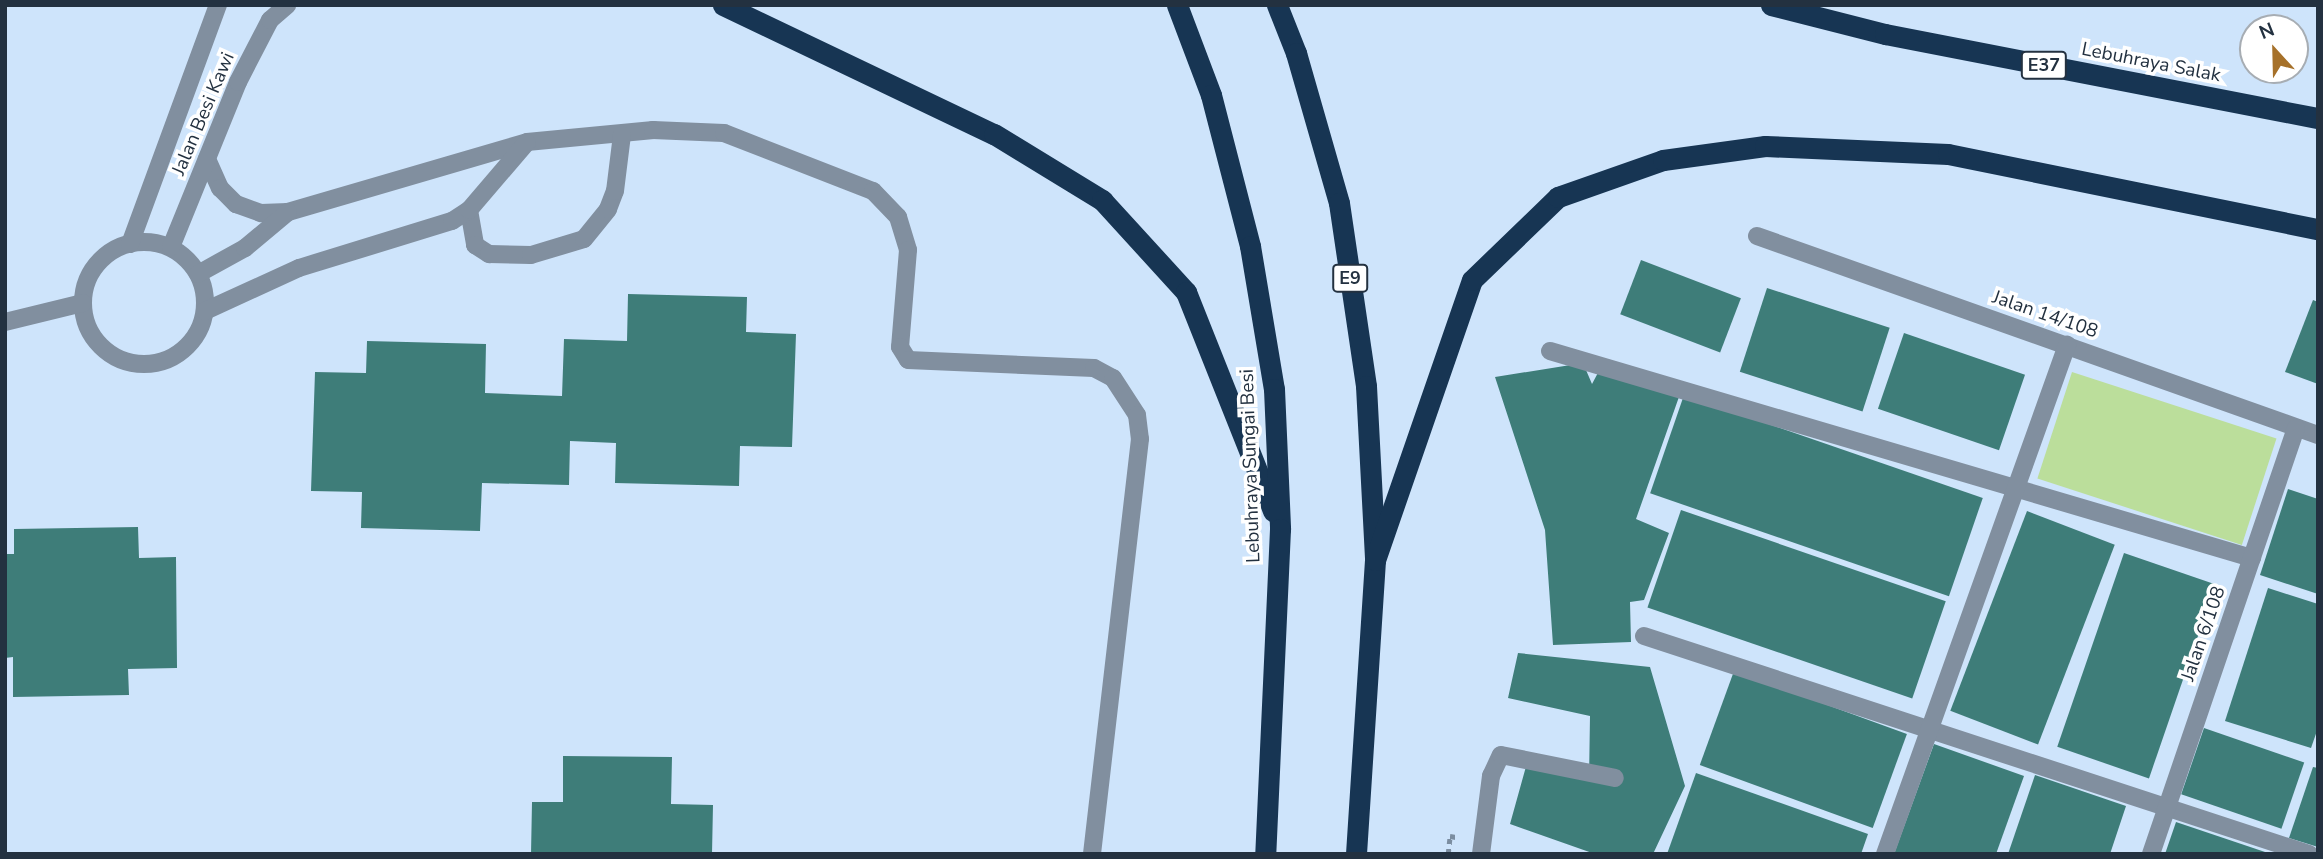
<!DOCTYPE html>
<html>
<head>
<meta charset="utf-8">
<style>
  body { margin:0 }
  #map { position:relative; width:2323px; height:859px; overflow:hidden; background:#cee4fb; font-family:"Nunito Sans",sans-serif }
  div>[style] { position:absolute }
  .green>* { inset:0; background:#bbde9b; transform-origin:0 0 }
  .building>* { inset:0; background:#3e7d79; transform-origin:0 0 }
  .path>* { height:4.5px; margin-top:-2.25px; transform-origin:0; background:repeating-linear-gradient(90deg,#7b8da0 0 5px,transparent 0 10px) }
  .minor>* { height:18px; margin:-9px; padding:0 9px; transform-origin:9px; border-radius:9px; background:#818f9f }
  .minor>.ring { margin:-9px; padding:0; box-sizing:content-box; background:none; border:18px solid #818f9f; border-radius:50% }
  .highway>* { height:21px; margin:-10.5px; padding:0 10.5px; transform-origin:10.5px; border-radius:10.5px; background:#173553 }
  span { translate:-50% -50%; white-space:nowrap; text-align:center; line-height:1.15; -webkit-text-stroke:7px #fff; paint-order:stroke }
  .shield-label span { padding:2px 5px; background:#fff; border:2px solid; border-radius:5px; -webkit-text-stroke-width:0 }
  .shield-label { font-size:18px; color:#233140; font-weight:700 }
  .street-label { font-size:19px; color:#233140 }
  .frame { position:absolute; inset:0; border:7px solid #233140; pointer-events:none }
  .north { position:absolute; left:2239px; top:14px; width:70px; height:70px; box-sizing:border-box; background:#fff; border:2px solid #a7adb3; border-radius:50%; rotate:338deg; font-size:19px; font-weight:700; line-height:28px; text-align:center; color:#233140 }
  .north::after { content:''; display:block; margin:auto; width:24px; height:32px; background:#a6712a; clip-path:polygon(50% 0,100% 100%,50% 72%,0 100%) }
</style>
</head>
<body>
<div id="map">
  <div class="green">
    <div style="left:2072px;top:372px;width:215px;height:112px;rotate:18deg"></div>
  </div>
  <div class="building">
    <div style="left:1641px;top:260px;width:107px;height:58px;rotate:21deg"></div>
    <div style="left:1767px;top:288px;width:129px;height:88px;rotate:18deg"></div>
    <div style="clip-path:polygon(628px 294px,747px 297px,746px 332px,796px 334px,792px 447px,740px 446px,739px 486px,615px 483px,616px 443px,570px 441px,569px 485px,482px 483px,480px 531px,361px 528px,362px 492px,311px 491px,315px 372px,366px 373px,367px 341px,486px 344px,485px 393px,562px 396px,564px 339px,627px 341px)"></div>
    <div style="clip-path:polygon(2313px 300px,2318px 302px,2318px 384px,2285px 372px)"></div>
    <div style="left:1904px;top:333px;width:128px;height:80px;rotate:19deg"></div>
    <div style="clip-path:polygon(1583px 363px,1592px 384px,1600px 369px,1680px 394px,1636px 519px,1669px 533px,1644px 600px,1630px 602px,1631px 642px,1553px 645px,1545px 530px,1495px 377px)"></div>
    <div style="left:1684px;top:395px;width:316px;height:104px;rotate:19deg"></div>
    <div style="clip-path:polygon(2288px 489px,2318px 499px,2318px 594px,2260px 575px)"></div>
    <div style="left:1681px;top:510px;width:280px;height:103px;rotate:19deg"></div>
    <div style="left:2027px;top:511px;width:94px;height:214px;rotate:21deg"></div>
    <div style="clip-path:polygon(138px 527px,139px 558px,176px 557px,177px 668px,128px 669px,129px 695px,13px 697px,13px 657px,5px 658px,5px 554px,14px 554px,14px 529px)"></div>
    <div style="left:2124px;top:553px;width:97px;height:205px;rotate:19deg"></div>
    <div style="clip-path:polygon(2268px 588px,2318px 604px,2318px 728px,2311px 748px,2225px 721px)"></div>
    <div style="clip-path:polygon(1518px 653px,1650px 667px,1685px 786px,1653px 854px,1595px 854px,1510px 824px,1527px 763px,1589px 780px,1590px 716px,1508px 698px)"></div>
    <div style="left:1734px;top:671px;width:184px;height:100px;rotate:20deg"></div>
    <div style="left:2204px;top:728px;width:106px;height:70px;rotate:19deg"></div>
    <div style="clip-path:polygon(1934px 744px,2024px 776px,1996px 854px,1894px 854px)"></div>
    <div style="clip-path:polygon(563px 756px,672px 757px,671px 804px,713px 805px,712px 854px,531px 854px,532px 802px,563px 802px)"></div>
    <div style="clip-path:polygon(2313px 767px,2318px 768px,2318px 847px,2289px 838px)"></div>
    <div style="clip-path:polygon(1696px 773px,1868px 834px,1861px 854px,1667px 854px)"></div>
    <div style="clip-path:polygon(2035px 775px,2126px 806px,2110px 854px,2008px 854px)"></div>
    <div style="clip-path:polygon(2176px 822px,2268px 853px,2268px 854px,2165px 854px)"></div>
  </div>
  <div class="path">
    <div style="left:1448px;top:854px;width:18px;rotate:-84deg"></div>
    <div style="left:1450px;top:836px;width:6px;rotate:9deg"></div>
  </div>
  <div class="minor">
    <div style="left:207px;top:159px;width:32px;rotate:66deg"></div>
    <div style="left:220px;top:188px;width:23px;rotate:45deg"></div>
    <div style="left:236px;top:204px;width:27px;rotate:20deg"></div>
    <div style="left:261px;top:213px;width:27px;rotate:-2deg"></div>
    <div style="left:288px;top:212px;width:249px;rotate:-16.3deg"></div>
    <div style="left:527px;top:142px;width:127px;rotate:-5.4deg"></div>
    <div style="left:653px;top:130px;width:71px;rotate:2.4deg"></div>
    <div style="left:724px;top:133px;width:160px;rotate:21.3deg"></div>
    <div style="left:873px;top:191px;width:36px;rotate:46deg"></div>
    <div style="left:898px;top:217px;width:34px;rotate:73deg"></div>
    <div style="left:908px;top:250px;width:97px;rotate:94.7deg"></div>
    <div style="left:900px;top:347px;width:15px;rotate:58deg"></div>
    <div style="left:908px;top:360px;width:186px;rotate:2.5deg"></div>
    <div style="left:1094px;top:368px;width:21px;rotate:28deg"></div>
    <div style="left:1113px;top:378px;width:44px;rotate:57deg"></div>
    <div style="left:1137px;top:415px;width:24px;rotate:83deg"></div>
    <div style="left:1140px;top:439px;width:418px;rotate:96.6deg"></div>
    <div style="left:469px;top:210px;width:36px;rotate:80deg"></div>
    <div style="left:475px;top:245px;width:17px;rotate:33deg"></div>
    <div style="left:489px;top:254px;width:42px;rotate:1.4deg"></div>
    <div style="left:531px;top:255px;width:55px;rotate:-16.8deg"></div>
    <div style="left:584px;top:239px;width:38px;rotate:-51deg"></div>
    <div style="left:608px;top:209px;width:19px;rotate:-69deg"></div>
    <div style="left:615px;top:191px;width:56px;rotate:-82.9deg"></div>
    <div style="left:1757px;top:236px;width:595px;rotate:19.53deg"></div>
    <div class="ring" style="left:83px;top:242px;width:104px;height:104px"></div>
    <div style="left:130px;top:244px;width:255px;rotate:-69.8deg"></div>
    <div style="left:171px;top:247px;width:178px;rotate:-67.9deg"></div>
    <div style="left:238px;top:82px;width:70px;rotate:-62.7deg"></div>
    <div style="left:270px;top:20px;width:23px;rotate:-41deg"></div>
    <div style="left:198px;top:274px;width:54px;rotate:-29deg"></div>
    <div style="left:245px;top:248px;width:56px;rotate:-39.9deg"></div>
    <div style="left:205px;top:311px;width:103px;rotate:-24.6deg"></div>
    <div style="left:299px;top:268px;width:160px;rotate:-17.1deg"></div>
    <div style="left:452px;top:221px;width:20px;rotate:-33deg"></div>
    <div style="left:469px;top:210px;width:89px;rotate:-49.5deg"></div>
    <div style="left:5px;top:322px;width:80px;rotate:-13.7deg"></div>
    <div style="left:1550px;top:351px;width:732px;rotate:16.43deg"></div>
    <div style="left:1644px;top:636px;width:700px;rotate:18.15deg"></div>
    <div style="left:1481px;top:854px;width:79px;rotate:-82.7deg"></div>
    <div style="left:1491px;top:776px;width:23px;rotate:-65deg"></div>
    <div style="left:1501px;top:755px;width:116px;rotate:11.4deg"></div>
    <div style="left:1885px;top:854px;width:541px;rotate:-70.32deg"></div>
    <div style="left:2151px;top:854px;width:450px;rotate:-71.2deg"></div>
  </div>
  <div class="highway">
    <div style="left:723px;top:5px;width:300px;rotate:25.5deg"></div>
    <div style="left:994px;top:134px;width:127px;rotate:31.4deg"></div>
    <div style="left:1102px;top:200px;width:125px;rotate:47.6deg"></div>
    <div style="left:1186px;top:292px;width:236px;rotate:68.3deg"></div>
    <div style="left:1177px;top:5px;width:96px;rotate:69.3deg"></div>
    <div style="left:1211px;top:95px;width:156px;rotate:75.5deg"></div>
    <div style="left:1250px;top:246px;width:145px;rotate:80.5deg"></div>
    <div style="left:1274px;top:389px;width:140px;rotate:87.5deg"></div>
    <div style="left:1280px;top:529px;width:325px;rotate:92.6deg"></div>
    <div style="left:1277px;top:5px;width:52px;rotate:68.4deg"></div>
    <div style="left:1296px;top:53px;width:156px;rotate:74deg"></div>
    <div style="left:1339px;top:203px;width:185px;rotate:81.6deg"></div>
    <div style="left:1366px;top:386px;width:174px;rotate:87deg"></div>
    <div style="left:1375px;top:560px;width:295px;rotate:93.7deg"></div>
    <div style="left:1771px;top:5px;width:118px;rotate:14.3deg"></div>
    <div style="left:1885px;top:34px;width:441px;rotate:11deg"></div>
    <div style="left:1375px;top:560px;width:296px;rotate:-70.9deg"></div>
    <div style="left:1472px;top:280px;width:120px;rotate:-44deg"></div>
    <div style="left:1558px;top:197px;width:111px;rotate:-19.4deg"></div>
    <div style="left:1663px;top:160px;width:103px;rotate:-7.8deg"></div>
    <div style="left:1765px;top:146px;width:183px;rotate:2.5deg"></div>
    <div style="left:1948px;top:154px;width:378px;rotate:11.5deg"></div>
  </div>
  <div class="shield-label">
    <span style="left:2044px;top:65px">E37</span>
    <span style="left:1350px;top:278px">E9</span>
  </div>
  <div class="street-label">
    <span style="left:2151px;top:63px;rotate:11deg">Lebuhraya Salak</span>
    <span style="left:204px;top:114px;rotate:-67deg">Jalan Besi Kawi</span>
    <span style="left:2045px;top:315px;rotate:19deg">Jalan 14/108</span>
    <span style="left:1251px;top:466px;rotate:-92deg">Lebuhraya Sungai Besi</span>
    <span style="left:2204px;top:634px;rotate:-71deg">Jalan 6/108</span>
  </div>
  <div class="frame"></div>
  <div class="north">N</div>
</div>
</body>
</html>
